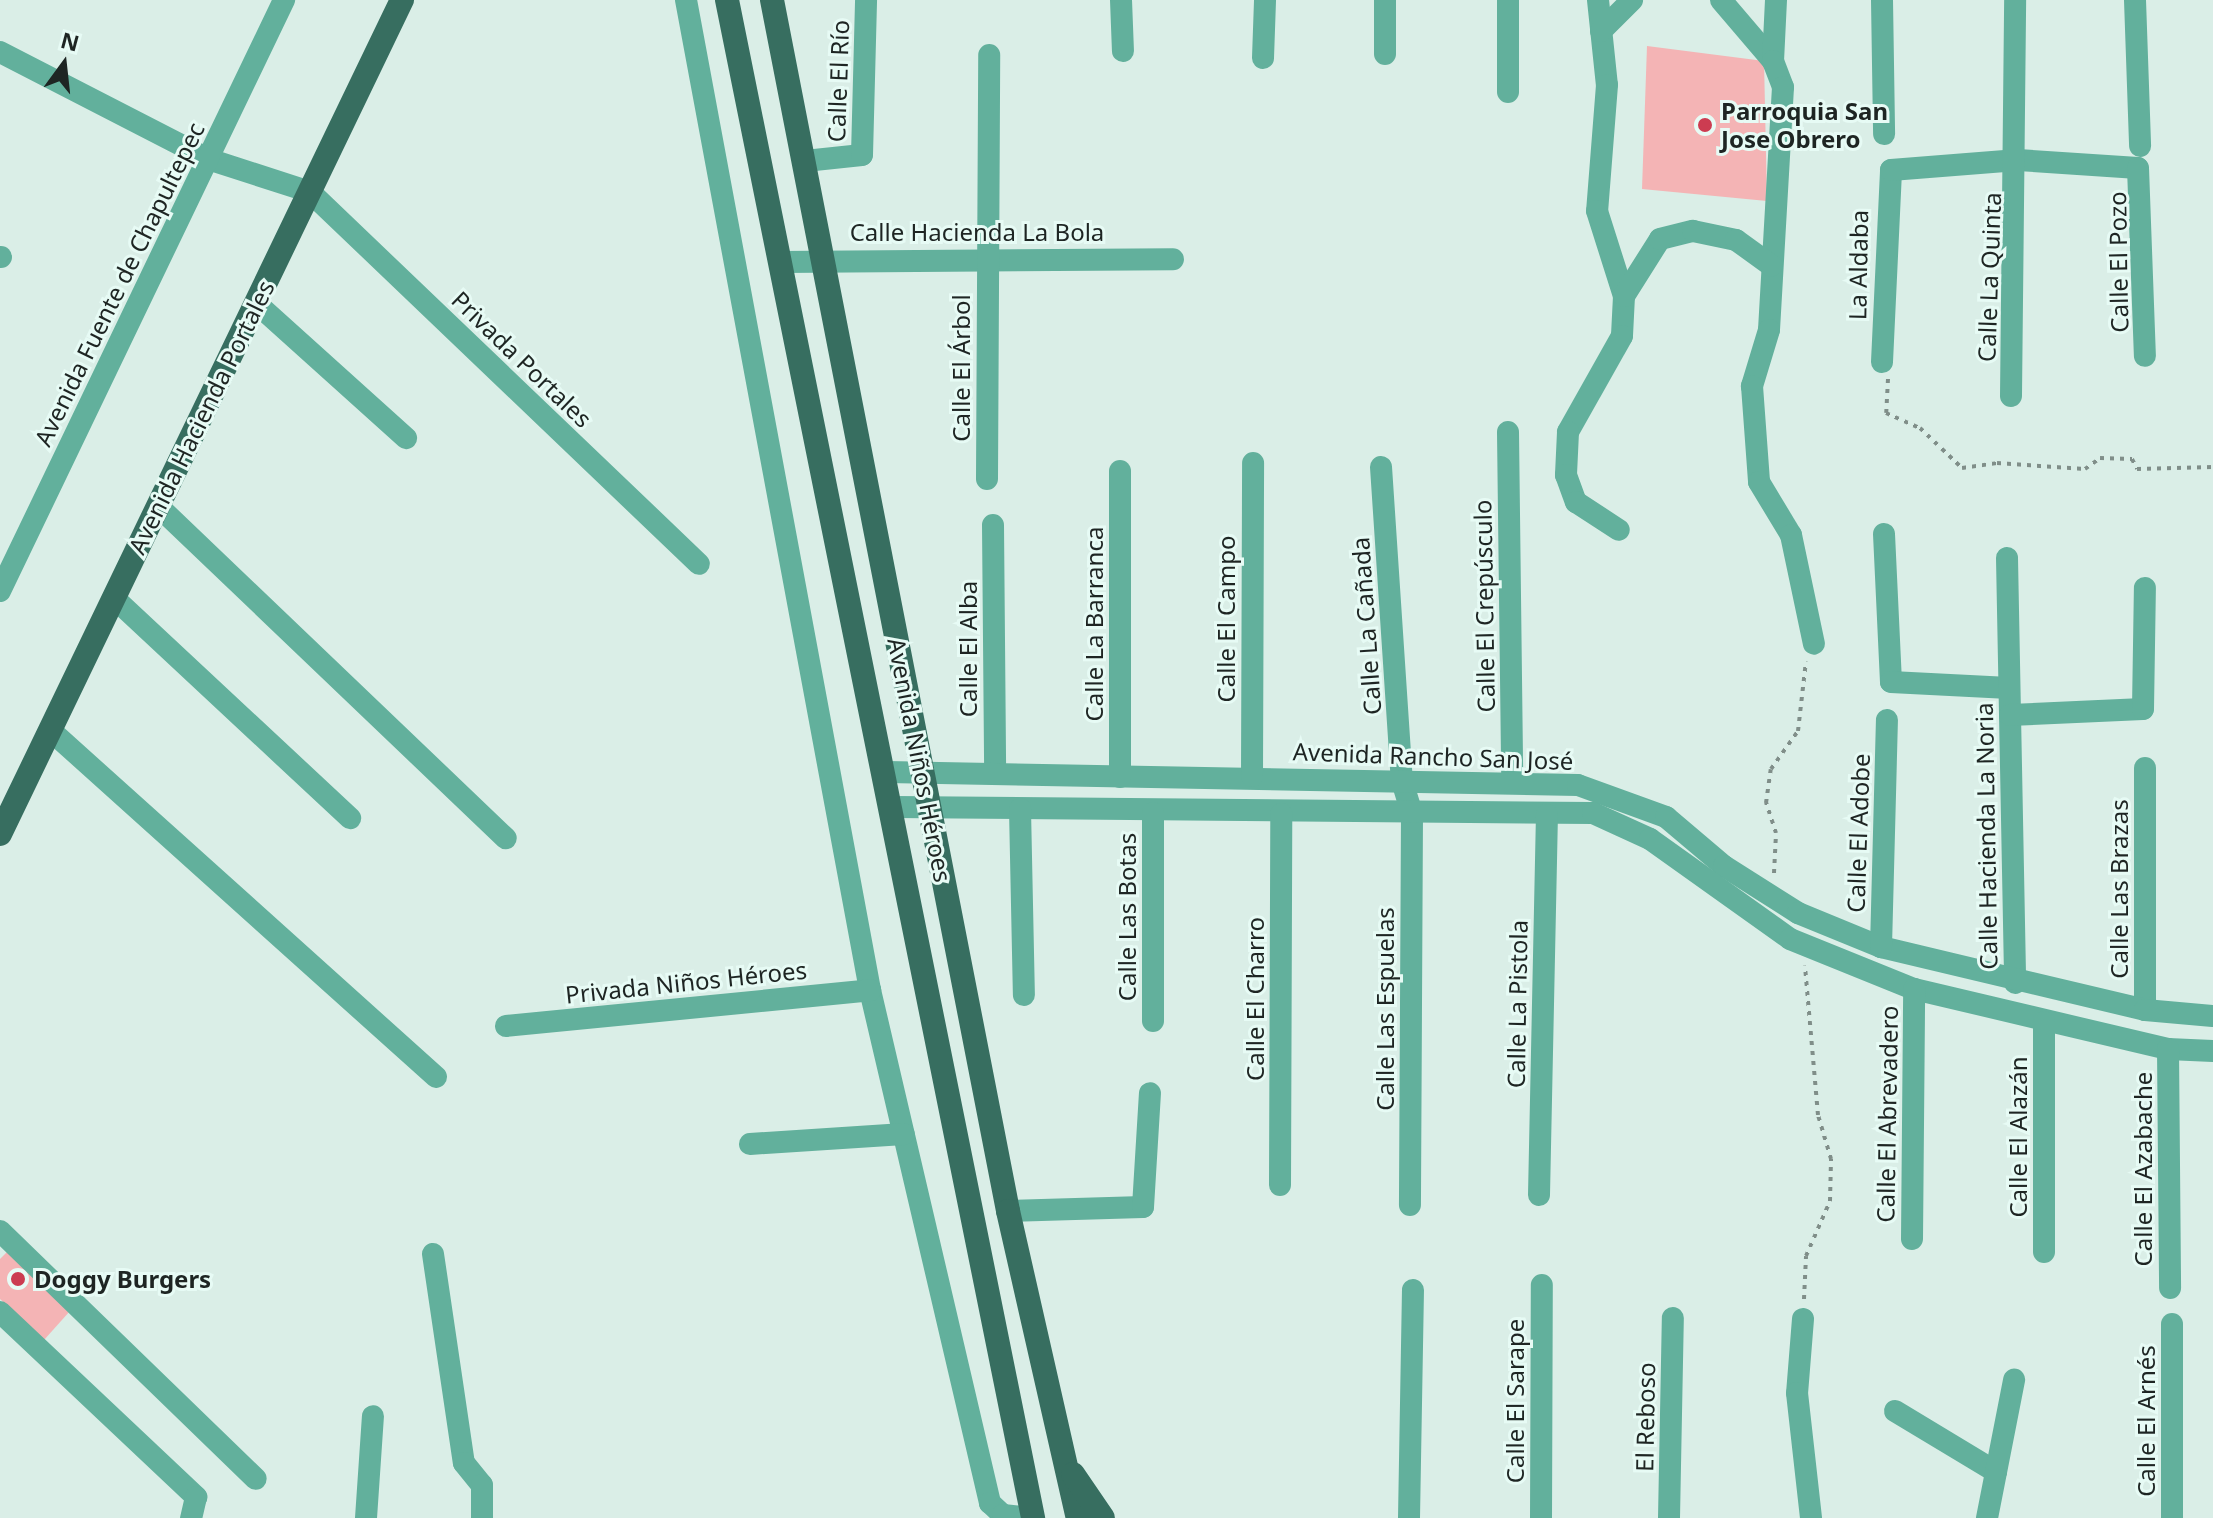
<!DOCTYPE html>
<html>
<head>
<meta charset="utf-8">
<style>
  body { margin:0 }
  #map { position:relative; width:2213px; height:1518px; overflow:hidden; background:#daeee7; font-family:"Noto Sans",sans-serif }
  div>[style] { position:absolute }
  .building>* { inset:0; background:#f4b4b5 }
  .path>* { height:4px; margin-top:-2px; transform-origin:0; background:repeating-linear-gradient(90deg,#808e89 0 4px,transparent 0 10px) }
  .minor>* { height:22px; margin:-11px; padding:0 11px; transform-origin:11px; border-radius:11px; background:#62b09c }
  .major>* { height:24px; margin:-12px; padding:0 12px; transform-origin:12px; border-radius:12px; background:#376e60 }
  .dots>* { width:22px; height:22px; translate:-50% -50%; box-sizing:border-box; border:4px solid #e7fbf5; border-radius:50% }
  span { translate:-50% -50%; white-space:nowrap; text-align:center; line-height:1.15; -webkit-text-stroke:6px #e7fbf5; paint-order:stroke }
  .street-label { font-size:24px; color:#1e2523 }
  .poi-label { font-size:24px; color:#1e2523; font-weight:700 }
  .left { translate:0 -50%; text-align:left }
  .north { position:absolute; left:24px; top:24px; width:80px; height:80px; -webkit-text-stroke:6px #e7fbf5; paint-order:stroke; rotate:15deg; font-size:22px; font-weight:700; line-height:32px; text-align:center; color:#1e2523 }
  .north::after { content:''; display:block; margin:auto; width:28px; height:36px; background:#1e2523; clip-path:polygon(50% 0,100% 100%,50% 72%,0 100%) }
</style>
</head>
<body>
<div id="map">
  <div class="building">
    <div style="clip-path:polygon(1647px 46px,1764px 61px,1767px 201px,1642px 189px)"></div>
    <div style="clip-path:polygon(7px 1252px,70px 1311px,44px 1340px,0 1299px,0 1259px)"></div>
  </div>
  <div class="path">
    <div style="left:1888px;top:379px;width:34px;rotate:93deg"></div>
    <div style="left:1886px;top:413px;width:37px;rotate:24deg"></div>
    <div style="left:1920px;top:428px;width:58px;rotate:43.6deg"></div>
    <div style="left:1962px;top:468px;width:35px;rotate:-8deg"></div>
    <div style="left:1997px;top:463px;width:88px;rotate:3.9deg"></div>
    <div style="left:2085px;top:469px;width:19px;rotate:-36deg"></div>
    <div style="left:2100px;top:458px;width:32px;rotate:2deg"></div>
    <div style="left:2132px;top:459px;width:11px;rotate:63deg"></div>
    <div style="left:2137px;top:469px;width:76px;rotate:-1.5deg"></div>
    <div style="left:1774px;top:873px;width:40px;rotate:-87.1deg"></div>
    <div style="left:1776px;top:833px;width:32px;rotate:-108deg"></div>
    <div style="left:1766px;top:803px;width:34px;rotate:-82deg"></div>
    <div style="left:1771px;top:769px;width:47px;rotate:-54.6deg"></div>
    <div style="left:1798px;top:731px;width:70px;rotate:-83.5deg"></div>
    <div style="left:1804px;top:1299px;width:43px;rotate:-87.3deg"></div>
    <div style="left:1806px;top:1256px;width:60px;rotate:-66.4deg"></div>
    <div style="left:1830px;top:1201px;width:42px;rotate:-88.6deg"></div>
    <div style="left:1831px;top:1159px;width:46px;rotate:-106.5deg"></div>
    <div style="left:1818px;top:1115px;width:150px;rotate:-95deg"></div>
  </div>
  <div class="minor">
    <div style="left:686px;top:0;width:1007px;rotate:79.47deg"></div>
    <div style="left:870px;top:990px;width:527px;rotate:76.83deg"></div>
    <div style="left:990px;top:1503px;width:18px;rotate:43deg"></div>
    <div style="left:1003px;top:1515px;width:30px;rotate:6deg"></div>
    <div style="left:1121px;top:0;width:51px;rotate:87.8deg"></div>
    <div style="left:1385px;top:0;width:54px;rotate:90deg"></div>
    <div style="left:1598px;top:0;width:85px;rotate:84deg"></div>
    <div style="left:1607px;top:85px;width:126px;rotate:94.5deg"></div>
    <div style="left:1597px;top:211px;width:89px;rotate:72.4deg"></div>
    <div style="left:1624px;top:296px;width:40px;rotate:92.9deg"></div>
    <div style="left:1622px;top:336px;width:110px;rotate:119.4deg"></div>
    <div style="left:1568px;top:432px;width:43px;rotate:92.7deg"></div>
    <div style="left:1566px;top:475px;width:29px;rotate:70deg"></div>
    <div style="left:1576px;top:502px;width:51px;rotate:33.1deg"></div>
    <div style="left:1721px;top:0;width:80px;rotate:49.6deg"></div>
    <div style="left:1776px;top:0;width:61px;rotate:92.8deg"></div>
    <div style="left:1773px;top:61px;width:28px;rotate:69deg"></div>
    <div style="left:1783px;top:87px;width:243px;rotate:93.3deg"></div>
    <div style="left:1769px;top:330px;width:59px;rotate:106.9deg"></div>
    <div style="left:1752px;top:386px;width:96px;rotate:85.8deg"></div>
    <div style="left:1759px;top:482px;width:62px;rotate:58.9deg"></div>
    <div style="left:1791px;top:535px;width:111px;rotate:78.1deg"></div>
    <div style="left:1882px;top:0;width:134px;rotate:89.1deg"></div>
    <div style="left:2135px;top:0;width:146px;rotate:88deg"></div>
    <div style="left:1601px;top:31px;width:44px;rotate:-45deg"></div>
    <div style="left:0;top:52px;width:234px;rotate:27.2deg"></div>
    <div style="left:208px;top:159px;width:107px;rotate:17.9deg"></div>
    <div style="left:310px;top:192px;width:538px;rotate:43.72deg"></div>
    <div style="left:1263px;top:58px;width:58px;rotate:-88deg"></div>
    <div style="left:1508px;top:92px;width:92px;rotate:-90deg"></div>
    <div style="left:805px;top:161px;width:57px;rotate:-6deg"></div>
    <div style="left:862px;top:155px;width:155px;rotate:-88.5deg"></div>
    <div style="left:0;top:257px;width:1px"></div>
    <div style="left:781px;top:262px;width:392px;rotate:-0.4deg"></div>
    <div style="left:1624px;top:296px;width:67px;rotate:-57.7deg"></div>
    <div style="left:1660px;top:239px;width:34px;rotate:-14deg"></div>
    <div style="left:1693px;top:231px;width:44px;rotate:11.8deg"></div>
    <div style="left:1736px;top:240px;width:44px;rotate:35.8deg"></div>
    <div style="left:256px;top:303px;width:202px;rotate:42deg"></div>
    <div style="left:1882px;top:362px;width:192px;rotate:-87.3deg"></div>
    <div style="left:1891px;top:170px;width:127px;rotate:-4.5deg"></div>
    <div style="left:2018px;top:160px;width:120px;rotate:3.8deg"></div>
    <div style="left:2138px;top:168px;width:188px;rotate:87.9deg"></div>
    <div style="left:2011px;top:396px;width:396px;rotate:-89.4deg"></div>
    <div style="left:1508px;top:432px;width:348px;rotate:89.3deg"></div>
    <div style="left:1381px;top:467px;width:315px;rotate:86.2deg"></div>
    <div style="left:1402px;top:781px;width:34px;rotate:73deg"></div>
    <div style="left:1412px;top:814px;width:391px;rotate:90.3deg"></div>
    <div style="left:987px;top:479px;width:424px;rotate:-89.7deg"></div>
    <div style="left:158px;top:506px;width:481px;rotate:43.7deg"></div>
    <div style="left:993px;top:525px;width:249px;rotate:89.5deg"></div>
    <div style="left:1884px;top:534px;width:148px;rotate:87.3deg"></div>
    <div style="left:1891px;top:682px;width:118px;rotate:2.9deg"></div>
    <div style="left:2007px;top:558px;width:425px;rotate:88.9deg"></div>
    <div style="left:0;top:591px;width:656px;rotate:-64.33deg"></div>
    <div style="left:114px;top:598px;width:323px;rotate:43deg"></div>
    <div style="left:2010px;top:715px;width:133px;rotate:-2.6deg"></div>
    <div style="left:2143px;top:709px;width:121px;rotate:-89.1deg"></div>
    <div style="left:50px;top:730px;width:519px;rotate:41.95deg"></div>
    <div style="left:2145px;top:768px;width:242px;rotate:90deg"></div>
    <div style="left:887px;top:772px;width:691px;rotate:1.08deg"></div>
    <div style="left:1578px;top:785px;width:94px;rotate:20deg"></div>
    <div style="left:1666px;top:817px;width:76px;rotate:40.2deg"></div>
    <div style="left:1724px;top:866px;width:88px;rotate:32.4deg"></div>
    <div style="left:1798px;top:913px;width:90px;rotate:22.3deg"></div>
    <div style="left:1881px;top:947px;width:271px;rotate:13.4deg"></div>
    <div style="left:2145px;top:1010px;width:68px;rotate:5deg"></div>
    <div style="left:1252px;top:776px;width:313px;rotate:-89.8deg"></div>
    <div style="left:1120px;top:777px;width:306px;rotate:-90deg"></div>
    <div style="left:894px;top:807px;width:699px;rotate:0.49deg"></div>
    <div style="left:1593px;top:813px;width:63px;rotate:24.5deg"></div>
    <div style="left:1650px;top:839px;width:172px;rotate:35.5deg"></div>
    <div style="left:1790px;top:939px;width:134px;rotate:22deg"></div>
    <div style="left:1914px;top:989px;width:261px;rotate:13.3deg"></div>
    <div style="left:2168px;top:1049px;width:45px;rotate:2.5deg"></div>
    <div style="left:1020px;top:809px;width:186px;rotate:88.8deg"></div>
    <div style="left:1153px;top:813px;width:208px;rotate:90deg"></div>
    <div style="left:1881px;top:947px;width:227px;rotate:-88.5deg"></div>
    <div style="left:506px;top:1026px;width:366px;rotate:-5.6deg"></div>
    <div style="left:2168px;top:1049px;width:239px;rotate:89.5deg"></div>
    <div style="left:750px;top:1144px;width:154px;rotate:-3.7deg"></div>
    <div style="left:1280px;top:1185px;width:371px;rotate:-89.8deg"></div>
    <div style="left:1539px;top:1195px;width:380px;rotate:-88.8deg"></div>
    <div style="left:1008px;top:1211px;width:135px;rotate:-1.7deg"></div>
    <div style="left:1143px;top:1207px;width:114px;rotate:-86.5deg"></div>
    <div style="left:0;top:1231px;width:356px;rotate:44.1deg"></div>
    <div style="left:1912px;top:1239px;width:250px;rotate:-89.5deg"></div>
    <div style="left:2044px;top:1252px;width:230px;rotate:-90deg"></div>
    <div style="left:433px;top:1254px;width:211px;rotate:81.6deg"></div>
    <div style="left:464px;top:1463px;width:28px;rotate:51deg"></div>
    <div style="left:482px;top:1485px;width:33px;rotate:90deg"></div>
    <div style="left:0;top:1312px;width:270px;rotate:43.3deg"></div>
    <div style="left:196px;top:1497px;width:22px;rotate:103deg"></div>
    <div style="left:1803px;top:1319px;width:74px;rotate:94.6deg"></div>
    <div style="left:1797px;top:1393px;width:126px;rotate:83.6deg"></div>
    <div style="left:1895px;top:1411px;width:118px;rotate:31.1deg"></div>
    <div style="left:366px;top:1518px;width:102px;rotate:-86.1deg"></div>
    <div style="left:1409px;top:1518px;width:228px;rotate:-89deg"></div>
    <div style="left:1541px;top:1518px;width:233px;rotate:-89.8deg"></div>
    <div style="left:1669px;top:1518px;width:200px;rotate:-88.9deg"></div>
    <div style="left:1987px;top:1518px;width:141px;rotate:-78.9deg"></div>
    <div style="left:2172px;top:1518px;width:194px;rotate:-90deg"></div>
  </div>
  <div class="major">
    <div style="left:727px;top:0;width:1549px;rotate:78.6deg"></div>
    <div style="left:772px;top:0;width:1234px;rotate:78.97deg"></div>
    <div style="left:1008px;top:1211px;width:315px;rotate:77.2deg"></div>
    <div style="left:0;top:834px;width:926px;rotate:-64.27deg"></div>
    <div style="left:1073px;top:1474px;width:53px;rotate:55.7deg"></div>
  </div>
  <div class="dots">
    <div style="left:1705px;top:125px;background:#cc3c51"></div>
    <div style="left:18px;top:1279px;background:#cc3c51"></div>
  </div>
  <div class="street-label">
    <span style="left:838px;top:81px;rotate:-88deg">Calle El Río</span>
    <span style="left:977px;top:232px">Calle Hacienda La Bola</span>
    <span style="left:2118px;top:262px;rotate:-91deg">Calle El Pozo</span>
    <span style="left:1858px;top:265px;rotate:-89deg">La Aldaba</span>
    <span style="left:1989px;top:277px;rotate:-88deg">Calle La Quinta</span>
    <span style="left:119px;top:284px;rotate:-64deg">Avenida Fuente de Chapultepec</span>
    <span style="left:522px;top:359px;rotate:44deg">Privada Portales</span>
    <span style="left:961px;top:368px;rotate:-90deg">Calle El Árbol</span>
    <span style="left:201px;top:417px;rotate:-64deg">Avenida Hacienda Portales</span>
    <span style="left:1484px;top:606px;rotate:-91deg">Calle El Crepúsculo</span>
    <span style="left:1226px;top:619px;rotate:-90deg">Calle El Campo</span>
    <span style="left:1094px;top:624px;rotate:-90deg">Calle La Barranca</span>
    <span style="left:1366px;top:626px;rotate:-94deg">Calle La Cañada</span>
    <span style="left:968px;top:649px;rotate:-90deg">Calle El Alba</span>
    <span style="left:1433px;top:756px;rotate:2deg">Avenida Rancho San José</span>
    <span style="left:920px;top:760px;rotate:79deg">Avenida Niños Héroes</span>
    <span style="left:1858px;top:833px;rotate:-88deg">Calle El Adobe</span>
    <span style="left:1986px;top:836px;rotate:-91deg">Calle Hacienda La Noria</span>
    <span style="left:2119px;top:889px;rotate:-90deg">Calle Las Brazas</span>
    <span style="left:1127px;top:917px;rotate:-90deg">Calle Las Botas</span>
    <span style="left:686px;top:982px;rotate:-6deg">Privada Niños Héroes</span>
    <span style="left:1255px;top:999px;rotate:-90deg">Calle El Charro</span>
    <span style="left:1517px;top:1004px;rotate:-89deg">Calle La Pistola</span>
    <span style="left:1385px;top:1009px;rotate:-90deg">Calle Las Espuelas</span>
    <span style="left:1887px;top:1114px;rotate:-89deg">Calle El Abrevadero</span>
    <span style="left:2018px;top:1137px;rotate:-90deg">Calle El Alazán</span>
    <span style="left:2143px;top:1169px;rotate:-90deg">Calle El Azabache</span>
    <span style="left:1515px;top:1401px;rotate:-90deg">Calle El Sarape</span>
    <span style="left:1645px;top:1417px;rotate:-89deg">El Reboso</span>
    <span style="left:2146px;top:1421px;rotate:-90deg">Calle El Arnés</span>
  </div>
  <div class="poi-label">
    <span class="left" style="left:1721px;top:125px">Parroquia San<br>Jose Obrero</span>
    <span class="left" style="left:34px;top:1279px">Doggy Burgers</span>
  </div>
  <div class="north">N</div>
</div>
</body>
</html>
